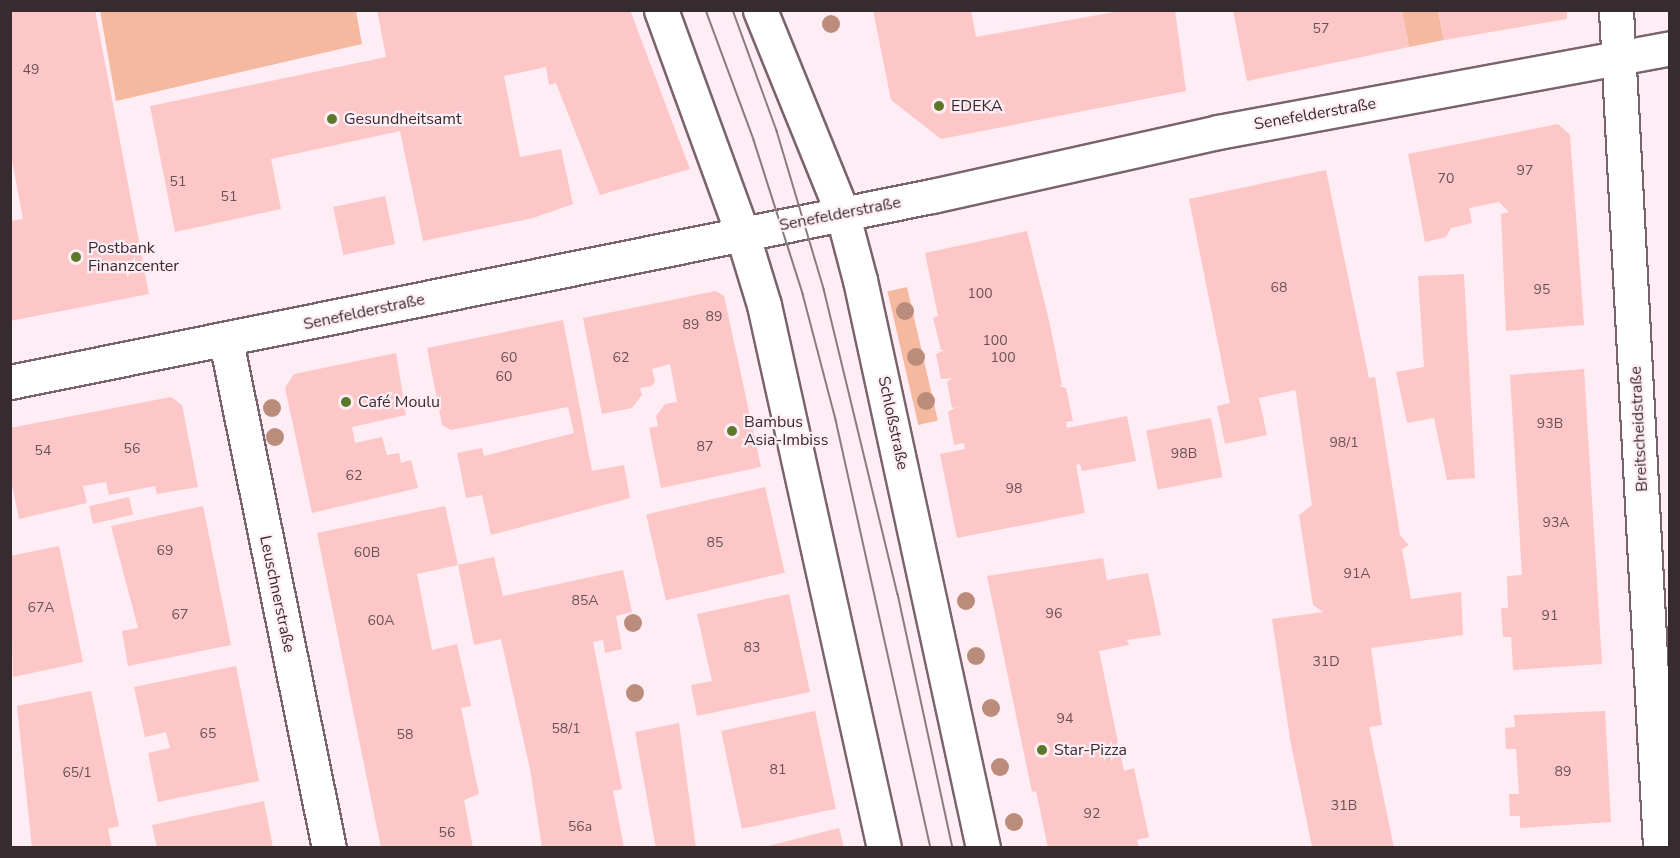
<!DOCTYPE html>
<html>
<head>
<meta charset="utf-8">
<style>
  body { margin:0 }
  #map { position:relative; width:1680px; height:858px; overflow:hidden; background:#feedf4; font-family:"Nunito Sans",sans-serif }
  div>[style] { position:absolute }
  .green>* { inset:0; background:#f4b99f; transform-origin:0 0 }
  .building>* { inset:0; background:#fdc6c7; transform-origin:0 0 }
  .roads { filter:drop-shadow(2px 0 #7b636d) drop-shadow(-2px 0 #7b636d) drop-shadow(0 2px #7b636d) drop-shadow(0 -2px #7b636d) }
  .street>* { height:33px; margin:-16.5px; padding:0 16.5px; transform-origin:16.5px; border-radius:16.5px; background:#fff }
  .secondary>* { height:33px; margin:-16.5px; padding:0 16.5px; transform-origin:16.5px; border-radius:16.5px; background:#fff }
  .tram>* { height:1.5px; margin:-0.75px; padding:0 0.75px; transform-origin:0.75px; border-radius:0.75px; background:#897c81 }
  .trees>* { width:18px; height:18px; margin:-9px; border-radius:50%; background:#bb8c7c }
  .dots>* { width:16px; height:16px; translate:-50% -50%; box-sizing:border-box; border:3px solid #feedf4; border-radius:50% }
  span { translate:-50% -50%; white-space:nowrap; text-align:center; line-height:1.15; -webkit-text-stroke:4.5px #feedf4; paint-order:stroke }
  .number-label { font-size:14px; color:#685256 }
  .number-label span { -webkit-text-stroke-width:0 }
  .poi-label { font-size:16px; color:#362c30 }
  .left { translate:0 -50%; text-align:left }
  .street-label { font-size:16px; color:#362c30 }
  .frame { position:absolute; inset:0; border:12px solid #362c30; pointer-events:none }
</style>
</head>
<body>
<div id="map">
  <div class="green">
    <div style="clip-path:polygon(100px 11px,356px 11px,362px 44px,116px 101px)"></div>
    <div style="clip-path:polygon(1402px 11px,1438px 11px,1444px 40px,1409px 47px)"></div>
    <div style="left:907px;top:287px;width:137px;height:20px;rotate:77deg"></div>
  </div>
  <div class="building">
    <div style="clip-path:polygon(10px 10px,95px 10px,149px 294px,10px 321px,10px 221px,23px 219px,10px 150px)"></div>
    <div style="clip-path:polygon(377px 10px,630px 10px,690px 169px,600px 195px,556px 83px,549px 85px,546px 67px,504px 76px,520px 157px,561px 149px,573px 204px,533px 218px,423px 241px,400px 131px,271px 159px,281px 209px,175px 232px,150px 106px,386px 57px)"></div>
    <div style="clip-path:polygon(873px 10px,971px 10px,976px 37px,1125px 10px,1175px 10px,1186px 91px,941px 139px,891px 100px)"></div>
    <div style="clip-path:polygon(1233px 10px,1402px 10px,1409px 47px,1247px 81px)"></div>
    <div style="clip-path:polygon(1438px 10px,1567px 10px,1567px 19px,1444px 40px)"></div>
    <div style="clip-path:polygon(1558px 124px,1570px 135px,1584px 325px,1506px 331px,1501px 214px,1509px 212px,1499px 202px,1469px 208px,1472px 223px,1451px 228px,1446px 237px,1425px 242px,1408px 154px)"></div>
    <div style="clip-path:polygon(1326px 170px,1369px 378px,1375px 377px,1400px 535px,1409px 545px,1402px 549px,1411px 599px,1461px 592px,1463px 635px,1371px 648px,1382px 725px,1369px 727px,1394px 848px,1312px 847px,1290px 739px,1272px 619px,1323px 612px,1313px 605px,1299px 515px,1312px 505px,1296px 393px,1295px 390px,1259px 398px,1267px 435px,1225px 444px,1217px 406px,1230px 403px,1189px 199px)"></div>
    <div style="left:385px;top:196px;width:49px;height:53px;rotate:78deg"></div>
    <div style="clip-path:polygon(1027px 231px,1050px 325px,1062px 385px,1058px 386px,1066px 388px,1073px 421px,1066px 422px,1067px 428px,1127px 416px,1136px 461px,1082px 471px,1080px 464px,1076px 465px,1085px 513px,957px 538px,940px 454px,965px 449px,964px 443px,954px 445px,948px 412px,957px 407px,952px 408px,947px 382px,952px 378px,941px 379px,936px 354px,945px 350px,941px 350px,933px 318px,938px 316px,925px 253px)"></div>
    <div style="clip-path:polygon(1464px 274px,1475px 478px,1447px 480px,1434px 418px,1407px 423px,1396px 372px,1424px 367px,1418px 276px)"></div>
    <div style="clip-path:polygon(716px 291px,724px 296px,761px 467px,661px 488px,649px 428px,658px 426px,656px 416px,665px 404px,677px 402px,670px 364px,652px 369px,655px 381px,652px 386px,640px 388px,642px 395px,632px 408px,602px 414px,583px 318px)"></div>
    <div style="clip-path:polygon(563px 320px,592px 471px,624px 465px,630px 498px,491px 535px,482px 495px,466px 498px,457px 453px,482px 448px,484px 456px,574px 433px,568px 407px,451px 430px,442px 425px,427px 348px)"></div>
    <div style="clip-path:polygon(396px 353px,406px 415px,352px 427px,355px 443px,382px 437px,387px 455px,399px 453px,401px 463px,411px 460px,418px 488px,312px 513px,285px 388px,294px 374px)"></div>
    <div style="clip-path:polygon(1584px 369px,1602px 664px,1513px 670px,1511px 637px,1503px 637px,1501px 608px,1508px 608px,1507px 576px,1522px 575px,1510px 375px)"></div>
    <div style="clip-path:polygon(171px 397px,182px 405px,198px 487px,157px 494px,155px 486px,109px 495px,106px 482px,83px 486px,87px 503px,19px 519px,10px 475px,10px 428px)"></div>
    <div style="left:1211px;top:418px;width:60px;height:66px;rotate:79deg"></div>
    <div style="left:765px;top:487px;width:88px;height:122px;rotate:77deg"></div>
    <div style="left:129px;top:497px;width:18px;height:41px;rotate:77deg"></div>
    <div style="clip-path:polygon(203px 506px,231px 645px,128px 666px,122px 631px,138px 628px,111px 526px)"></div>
    <div style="clip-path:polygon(445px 506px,458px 565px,494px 557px,503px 596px,623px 570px,632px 612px,616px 616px,622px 649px,605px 653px,603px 640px,593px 642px,622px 789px,613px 791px,624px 848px,542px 848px,530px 769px,501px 639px,474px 645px,458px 565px,417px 574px,432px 650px,457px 644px,471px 706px,461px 708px,479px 794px,464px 800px,473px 848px,381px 848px,317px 533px)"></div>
    <div style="clip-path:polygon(59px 546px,83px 662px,13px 677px,10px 556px)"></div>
    <div style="clip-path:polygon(1103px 558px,1107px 580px,1148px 573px,1161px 635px,1127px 640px,1129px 645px,1099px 651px,1124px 771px,1134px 768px,1149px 837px,1137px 840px,1139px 848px,1048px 848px,1036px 791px,1032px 792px,987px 576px)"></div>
    <div style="clip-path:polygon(789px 594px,810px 692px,697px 716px,691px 685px,712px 681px,697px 614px)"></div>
    <div style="clip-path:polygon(236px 666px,259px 781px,158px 802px,148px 753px,170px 748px,166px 732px,145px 737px,134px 687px)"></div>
    <div style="clip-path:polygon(91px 691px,119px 826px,108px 829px,112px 848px,32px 848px,17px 706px)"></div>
    <div style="left:815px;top:711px;width:100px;height:96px;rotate:78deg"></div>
    <div style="clip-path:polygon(1605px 711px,1611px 822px,1520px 828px,1520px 816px,1510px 816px,1509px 794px,1519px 794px,1516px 749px,1506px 749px,1505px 728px,1515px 727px,1514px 715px)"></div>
    <div style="clip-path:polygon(679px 723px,696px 848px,656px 848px,635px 732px)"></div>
    <div style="clip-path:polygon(264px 801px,273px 848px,157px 848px,152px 825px)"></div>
    <div style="clip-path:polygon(839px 828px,844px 848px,764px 848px,764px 847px)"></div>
  </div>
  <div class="roads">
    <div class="street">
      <div style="left:1616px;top:10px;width:839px;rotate:86.99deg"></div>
      <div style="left:226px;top:341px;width:517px;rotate:78.52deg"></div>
      <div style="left:10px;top:382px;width:941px;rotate:-11.41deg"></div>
      <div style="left:932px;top:196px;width:293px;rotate:-12.6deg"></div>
      <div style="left:1218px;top:132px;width:460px;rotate:-10.5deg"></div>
    </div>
    <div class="secondary">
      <div style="left:661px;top:10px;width:237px;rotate:70deg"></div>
      <div style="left:742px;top:233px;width:75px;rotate:73deg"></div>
      <div style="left:764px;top:305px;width:556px;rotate:77.54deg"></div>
      <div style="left:760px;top:10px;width:218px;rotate:67.9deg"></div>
      <div style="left:842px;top:212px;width:70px;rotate:75.2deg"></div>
      <div style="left:860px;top:280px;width:581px;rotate:77.78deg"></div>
    </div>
  </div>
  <div class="tram">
    <div style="left:706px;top:10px;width:139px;rotate:69.7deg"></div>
    <div style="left:754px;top:140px;width:162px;rotate:72.3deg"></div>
    <div style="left:803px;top:294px;width:130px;rotate:75.3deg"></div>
    <div style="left:836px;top:420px;width:438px;rotate:77.5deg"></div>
    <div style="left:733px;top:10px;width:129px;rotate:70deg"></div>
    <div style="left:777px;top:131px;width:165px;rotate:73.4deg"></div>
    <div style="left:824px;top:289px;width:314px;rotate:76.4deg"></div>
    <div style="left:898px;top:594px;width:260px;rotate:77.8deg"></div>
  </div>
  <div class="trees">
    <div style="left:831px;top:24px"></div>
    <div style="left:905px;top:311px"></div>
    <div style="left:916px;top:357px"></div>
    <div style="left:926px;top:401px"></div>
    <div style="left:272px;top:408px"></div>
    <div style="left:275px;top:437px"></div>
    <div style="left:966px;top:601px"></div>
    <div style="left:633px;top:623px"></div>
    <div style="left:976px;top:656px"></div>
    <div style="left:635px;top:693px"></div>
    <div style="left:991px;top:708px"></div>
    <div style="left:1000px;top:767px"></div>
    <div style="left:1014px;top:822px"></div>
  </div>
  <div class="dots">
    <div style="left:939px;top:106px;background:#5e7729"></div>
    <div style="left:332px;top:119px;background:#5e7729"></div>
    <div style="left:76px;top:257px;background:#5e7729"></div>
    <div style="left:346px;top:402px;background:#5e7729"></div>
    <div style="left:732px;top:431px;background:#5e7729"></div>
    <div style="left:1042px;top:750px;background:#5e7729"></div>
  </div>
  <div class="number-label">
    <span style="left:1321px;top:29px">57</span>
    <span style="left:31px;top:70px">49</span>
    <span style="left:1525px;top:171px">97</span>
    <span style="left:1446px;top:179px">70</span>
    <span style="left:178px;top:182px">51</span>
    <span style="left:229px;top:197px">51</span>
    <span style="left:1279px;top:288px">68</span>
    <span style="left:1542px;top:290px">95</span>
    <span style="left:980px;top:294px">100</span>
    <span style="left:714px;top:317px">89</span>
    <span style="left:691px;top:325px">89</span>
    <span style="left:995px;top:341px">100</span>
    <span style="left:509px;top:358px">60</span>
    <span style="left:621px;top:358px">62</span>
    <span style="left:1003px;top:358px">100</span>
    <span style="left:504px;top:377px">60</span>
    <span style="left:1550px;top:424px">93B</span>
    <span style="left:1344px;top:443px">98/1</span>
    <span style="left:705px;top:447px">87</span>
    <span style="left:132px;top:449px">56</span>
    <span style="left:43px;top:451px">54</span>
    <span style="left:1184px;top:454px">98B</span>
    <span style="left:354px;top:476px">62</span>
    <span style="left:1014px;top:489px">98</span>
    <span style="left:1556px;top:523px">93A</span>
    <span style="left:715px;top:543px">85</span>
    <span style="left:165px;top:551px">69</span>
    <span style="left:367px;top:553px">60B</span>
    <span style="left:1357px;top:574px">91A</span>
    <span style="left:585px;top:601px">85A</span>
    <span style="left:41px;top:608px">67A</span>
    <span style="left:1054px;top:614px">96</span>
    <span style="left:180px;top:615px">67</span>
    <span style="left:1550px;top:616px">91</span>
    <span style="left:381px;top:621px">60A</span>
    <span style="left:752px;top:648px">83</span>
    <span style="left:1326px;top:662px">31D</span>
    <span style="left:1065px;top:719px">94</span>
    <span style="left:566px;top:729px">58/1</span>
    <span style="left:208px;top:734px">65</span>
    <span style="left:405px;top:735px">58</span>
    <span style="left:778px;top:770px">81</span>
    <span style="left:1563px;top:772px">89</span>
    <span style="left:77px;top:773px">65/1</span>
    <span style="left:1344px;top:806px">31B</span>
    <span style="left:1092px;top:814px">92</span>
    <span style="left:580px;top:827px">56a</span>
    <span style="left:447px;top:833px">56</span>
  </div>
  <div class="poi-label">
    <span class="left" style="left:951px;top:106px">EDEKA</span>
    <span class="left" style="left:344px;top:119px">Gesundheitsamt</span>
    <span class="left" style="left:88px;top:257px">Postbank<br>Finanzcenter</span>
    <span class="left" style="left:358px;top:402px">Café Moulu</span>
    <span class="left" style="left:744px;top:431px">Bambus<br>Asia-Imbiss</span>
    <span class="left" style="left:1054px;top:750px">Star-Pizza</span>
  </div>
  <div class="street-label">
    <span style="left:1315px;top:114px;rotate:-10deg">Senefelderstraße</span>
    <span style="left:840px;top:214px;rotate:-11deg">Senefelderstraße</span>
    <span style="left:364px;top:312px;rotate:-12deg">Senefelderstraße</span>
    <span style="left:893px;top:423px;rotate:78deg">Schloßstraße</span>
    <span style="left:1639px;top:429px;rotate:-93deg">Breitscheidstraße</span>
    <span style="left:277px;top:594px;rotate:78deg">Leuschnerstraße</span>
  </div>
  <div class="frame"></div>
</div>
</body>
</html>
